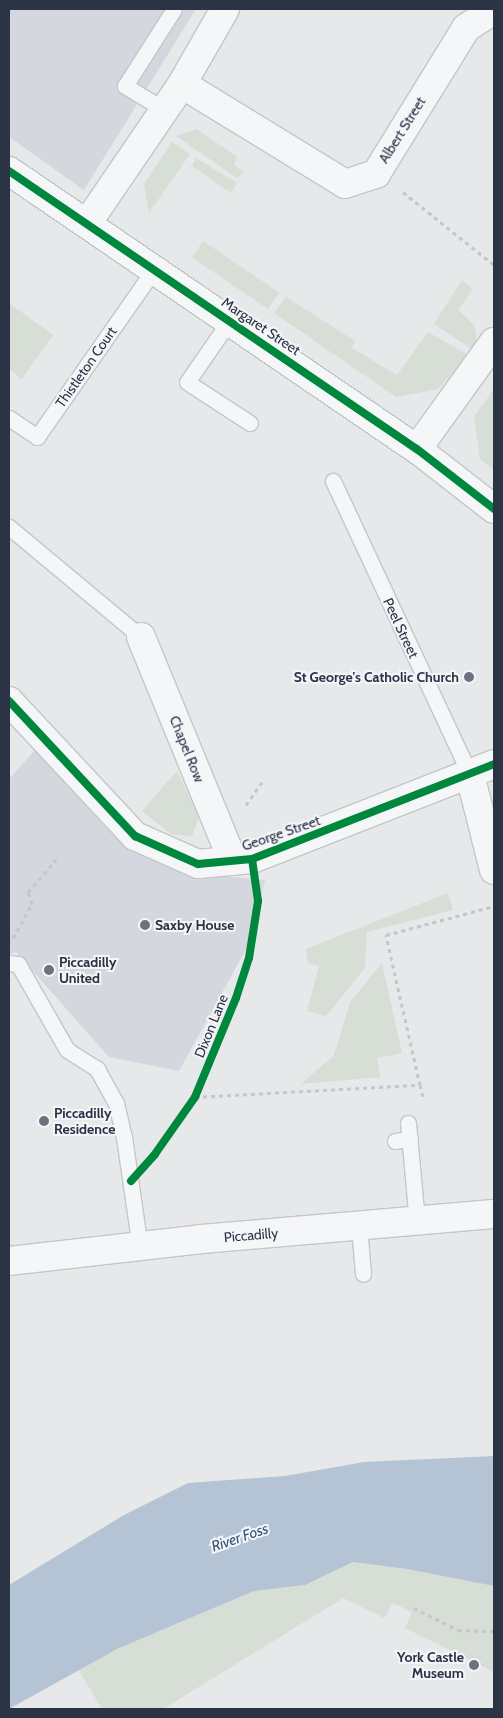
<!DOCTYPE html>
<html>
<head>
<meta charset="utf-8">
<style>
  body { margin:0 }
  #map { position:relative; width:503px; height:1718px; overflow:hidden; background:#e6e8ea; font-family:Cabin,sans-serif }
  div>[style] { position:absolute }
  .built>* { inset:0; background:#d4d7dd }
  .green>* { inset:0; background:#d6ded6; transform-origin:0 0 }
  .water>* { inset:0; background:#b4c4d5 }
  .path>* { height:3px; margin-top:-1.5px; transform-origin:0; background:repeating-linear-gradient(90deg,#c5c6ca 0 4px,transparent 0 8px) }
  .roads { filter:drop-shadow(1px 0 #c4c6c8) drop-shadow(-1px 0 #c4c6c8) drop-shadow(0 1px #c4c6c8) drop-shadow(0 -1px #c4c6c8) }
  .service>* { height:15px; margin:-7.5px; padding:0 7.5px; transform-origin:7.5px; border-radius:7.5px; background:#f5f6f7 }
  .minor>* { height:28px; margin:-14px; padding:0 14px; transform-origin:14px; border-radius:14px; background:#f5f6f7 }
  .tertiary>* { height:28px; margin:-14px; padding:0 14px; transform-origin:14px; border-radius:14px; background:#f5f6f7 }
  .cycleway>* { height:8px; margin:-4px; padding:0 4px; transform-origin:4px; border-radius:4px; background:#00873e }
  .dots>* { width:14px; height:14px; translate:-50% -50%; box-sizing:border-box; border:2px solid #f4f6f9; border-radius:50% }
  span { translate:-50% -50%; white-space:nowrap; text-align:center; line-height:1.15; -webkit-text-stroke:4px #f4f6f9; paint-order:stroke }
  .street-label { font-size:14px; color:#2b3445 }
  .poi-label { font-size:14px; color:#2b3445; font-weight:700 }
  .right { translate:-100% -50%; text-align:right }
  .left { translate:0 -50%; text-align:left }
  .water-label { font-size:15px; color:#355379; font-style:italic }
  .frame { position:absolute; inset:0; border:10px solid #2b3445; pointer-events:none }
</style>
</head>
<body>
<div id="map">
  <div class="built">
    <div style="clip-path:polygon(9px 9px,196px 9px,84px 190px,9px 137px)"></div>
    <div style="clip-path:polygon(36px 749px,108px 830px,182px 872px,265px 880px,251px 940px,179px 1071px,109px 1057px,16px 952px,9px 955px,9px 779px)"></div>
  </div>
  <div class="green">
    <div style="clip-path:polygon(197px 129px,237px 157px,234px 165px,244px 172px,237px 178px,176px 136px)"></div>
    <div style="clip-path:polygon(172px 142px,190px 154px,149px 213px,144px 184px)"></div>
    <div style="clip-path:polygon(196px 158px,237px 183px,231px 193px,192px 166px)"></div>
    <div style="left:203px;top:241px;width:92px;height:20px;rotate:34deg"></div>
    <div style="clip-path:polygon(462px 280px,473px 289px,458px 310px,474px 325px,477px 341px,473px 350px,434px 324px)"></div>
    <div style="clip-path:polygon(286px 297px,355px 341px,352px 348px,397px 375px,428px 332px,468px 355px,438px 389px,396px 397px,274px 313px)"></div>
    <div style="clip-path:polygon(9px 303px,53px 335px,22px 379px,9px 369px)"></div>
    <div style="clip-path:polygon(494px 389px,494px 470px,480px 459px,474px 417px)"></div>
    <div style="clip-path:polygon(177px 771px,199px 816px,192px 836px,171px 834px,142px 811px)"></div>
    <div style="clip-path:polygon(448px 893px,453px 910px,367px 932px,365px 968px,326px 1016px,307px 1011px,319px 966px,308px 963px,306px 949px)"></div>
    <div style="clip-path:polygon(382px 963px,402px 1053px,377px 1058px,380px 1077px,301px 1084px,334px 1055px,350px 1002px)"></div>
    <div style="clip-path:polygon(353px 1562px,407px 1569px,494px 1586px,494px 1672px,405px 1628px,412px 1612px,393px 1603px,384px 1618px,343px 1598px,163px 1709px,102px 1709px,78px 1669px,117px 1649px,254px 1591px,305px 1585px)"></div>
  </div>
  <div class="water">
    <div style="clip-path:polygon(494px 1456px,494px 1586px,407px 1569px,353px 1562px,305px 1585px,254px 1591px,117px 1649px,9px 1709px,9px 1585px,124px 1515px,188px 1483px,285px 1476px,364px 1462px)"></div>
  </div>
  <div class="path">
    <div style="left:403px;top:192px;width:117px;rotate:38.7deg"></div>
    <div style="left:246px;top:805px;width:28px;rotate:-55deg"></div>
    <div style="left:13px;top:938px;width:39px;rotate:-61deg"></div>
    <div style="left:32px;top:904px;width:13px;rotate:-108deg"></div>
    <div style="left:28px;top:892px;width:43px;rotate:-48.8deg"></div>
    <div style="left:420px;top:1085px;width:16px;rotate:76deg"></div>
    <div style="left:195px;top:1097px;width:225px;rotate:-3.1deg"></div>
    <div style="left:420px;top:1085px;width:154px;rotate:-102.8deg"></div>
    <div style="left:386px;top:935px;width:112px;rotate:-15deg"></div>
    <div style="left:414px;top:1608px;width:49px;rotate:26.6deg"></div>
    <div style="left:458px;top:1630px;width:36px;rotate:2deg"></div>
  </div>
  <div class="roads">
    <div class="service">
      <div style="left:165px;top:110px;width:47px;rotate:-149deg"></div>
      <div style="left:125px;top:86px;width:91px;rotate:-57.5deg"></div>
      <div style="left:230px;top:320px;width:75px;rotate:124.7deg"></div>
      <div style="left:187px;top:382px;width:75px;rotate:33.1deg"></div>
      <div style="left:9px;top:418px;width:34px;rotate:34deg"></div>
      <div style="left:37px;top:437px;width:205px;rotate:-55.1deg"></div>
      <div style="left:333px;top:481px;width:324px;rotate:65deg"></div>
      <div style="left:9px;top:527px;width:172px;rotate:39.8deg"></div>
      <div style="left:9px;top:963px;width:9px;rotate:6deg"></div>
      <div style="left:18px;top:964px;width:99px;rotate:60.3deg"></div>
      <div style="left:67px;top:1050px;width:36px;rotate:32deg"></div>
      <div style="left:97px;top:1069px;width:39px;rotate:61deg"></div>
      <div style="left:116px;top:1103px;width:35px;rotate:77deg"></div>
      <div style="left:124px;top:1137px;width:112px;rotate:81.8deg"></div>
      <div style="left:408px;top:1123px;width:98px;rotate:84.8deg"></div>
      <div style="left:395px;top:1141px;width:15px;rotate:-8deg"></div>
      <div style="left:359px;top:1226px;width:48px;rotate:85.2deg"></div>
    </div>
    <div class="minor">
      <div style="left:182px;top:84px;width:191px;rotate:31.5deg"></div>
      <div style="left:345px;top:184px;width:33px;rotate:-18deg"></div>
      <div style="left:376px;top:174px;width:172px;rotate:-58.3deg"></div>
      <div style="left:466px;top:28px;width:33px;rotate:-33deg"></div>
      <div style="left:9px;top:171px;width:494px;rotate:34.3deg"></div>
      <div style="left:417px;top:449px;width:98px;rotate:37.9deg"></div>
      <div style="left:88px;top:222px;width:167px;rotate:-55.7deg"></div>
      <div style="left:182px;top:84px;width:86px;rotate:-60.2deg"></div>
      <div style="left:417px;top:449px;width:132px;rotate:-54.3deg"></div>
      <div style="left:141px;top:637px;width:242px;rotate:67.7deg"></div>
      <div style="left:9px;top:701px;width:185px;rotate:47deg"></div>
      <div style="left:135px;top:836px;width:69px;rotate:24deg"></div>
      <div style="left:198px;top:864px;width:54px;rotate:-5.3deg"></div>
      <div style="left:252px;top:859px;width:260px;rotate:-21.4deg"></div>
      <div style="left:470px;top:775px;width:98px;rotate:75.8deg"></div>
    </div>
    <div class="tertiary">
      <div style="left:9px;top:1261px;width:193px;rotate:-6.5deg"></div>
      <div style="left:201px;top:1239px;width:294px;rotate:-4.9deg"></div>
    </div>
  </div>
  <div class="cycleway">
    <div style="left:9px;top:171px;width:494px;rotate:34.3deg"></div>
    <div style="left:417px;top:449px;width:98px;rotate:37.9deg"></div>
    <div style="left:9px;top:701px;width:185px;rotate:47deg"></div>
    <div style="left:135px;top:836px;width:69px;rotate:24deg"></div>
    <div style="left:198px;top:864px;width:54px;rotate:-5.3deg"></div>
    <div style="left:252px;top:859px;width:260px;rotate:-21.4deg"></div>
    <div style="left:131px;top:1181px;width:36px;rotate:-48deg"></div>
    <div style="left:155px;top:1154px;width:70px;rotate:-54.9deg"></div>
    <div style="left:195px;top:1097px;width:107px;rotate:-67.5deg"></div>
    <div style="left:236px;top:998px;width:42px;rotate:-72deg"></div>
    <div style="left:249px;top:958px;width:58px;rotate:-81deg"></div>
    <div style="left:258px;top:901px;width:42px;rotate:-98.1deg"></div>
  </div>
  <div class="dots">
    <div style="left:469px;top:677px;background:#6c737f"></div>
    <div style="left:145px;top:925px;background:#6c737f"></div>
    <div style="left:49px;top:970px;background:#6c737f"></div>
    <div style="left:44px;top:1121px;background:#6c737f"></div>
    <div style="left:474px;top:1665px;background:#6c737f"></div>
  </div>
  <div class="street-label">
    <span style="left:402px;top:130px;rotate:-58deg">Albert Street</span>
    <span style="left:261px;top:326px;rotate:34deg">Margaret Street</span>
    <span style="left:86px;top:367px;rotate:-55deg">Thistleton Court</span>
    <span style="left:401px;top:628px;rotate:65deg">Peel Street</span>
    <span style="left:187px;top:749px;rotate:68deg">Chapel Row</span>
    <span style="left:281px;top:833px;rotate:-19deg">George Street</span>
    <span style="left:211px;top:1026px;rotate:-68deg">Dixon Lane</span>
    <span style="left:251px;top:1235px;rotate:-5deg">Piccadilly</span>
  </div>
  <div class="poi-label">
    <span class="right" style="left:459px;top:677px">St George's Catholic Church</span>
    <span class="left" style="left:155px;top:925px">Saxby House</span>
    <span class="left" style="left:59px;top:970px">Piccadilly<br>United</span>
    <span class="left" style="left:54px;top:1121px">Piccadilly<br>Residence</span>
    <span class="right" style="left:464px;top:1665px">York Castle<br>Museum</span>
  </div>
  <div class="water-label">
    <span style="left:240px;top:1538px;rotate:-19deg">River Foss</span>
  </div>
  <div class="frame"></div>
</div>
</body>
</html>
